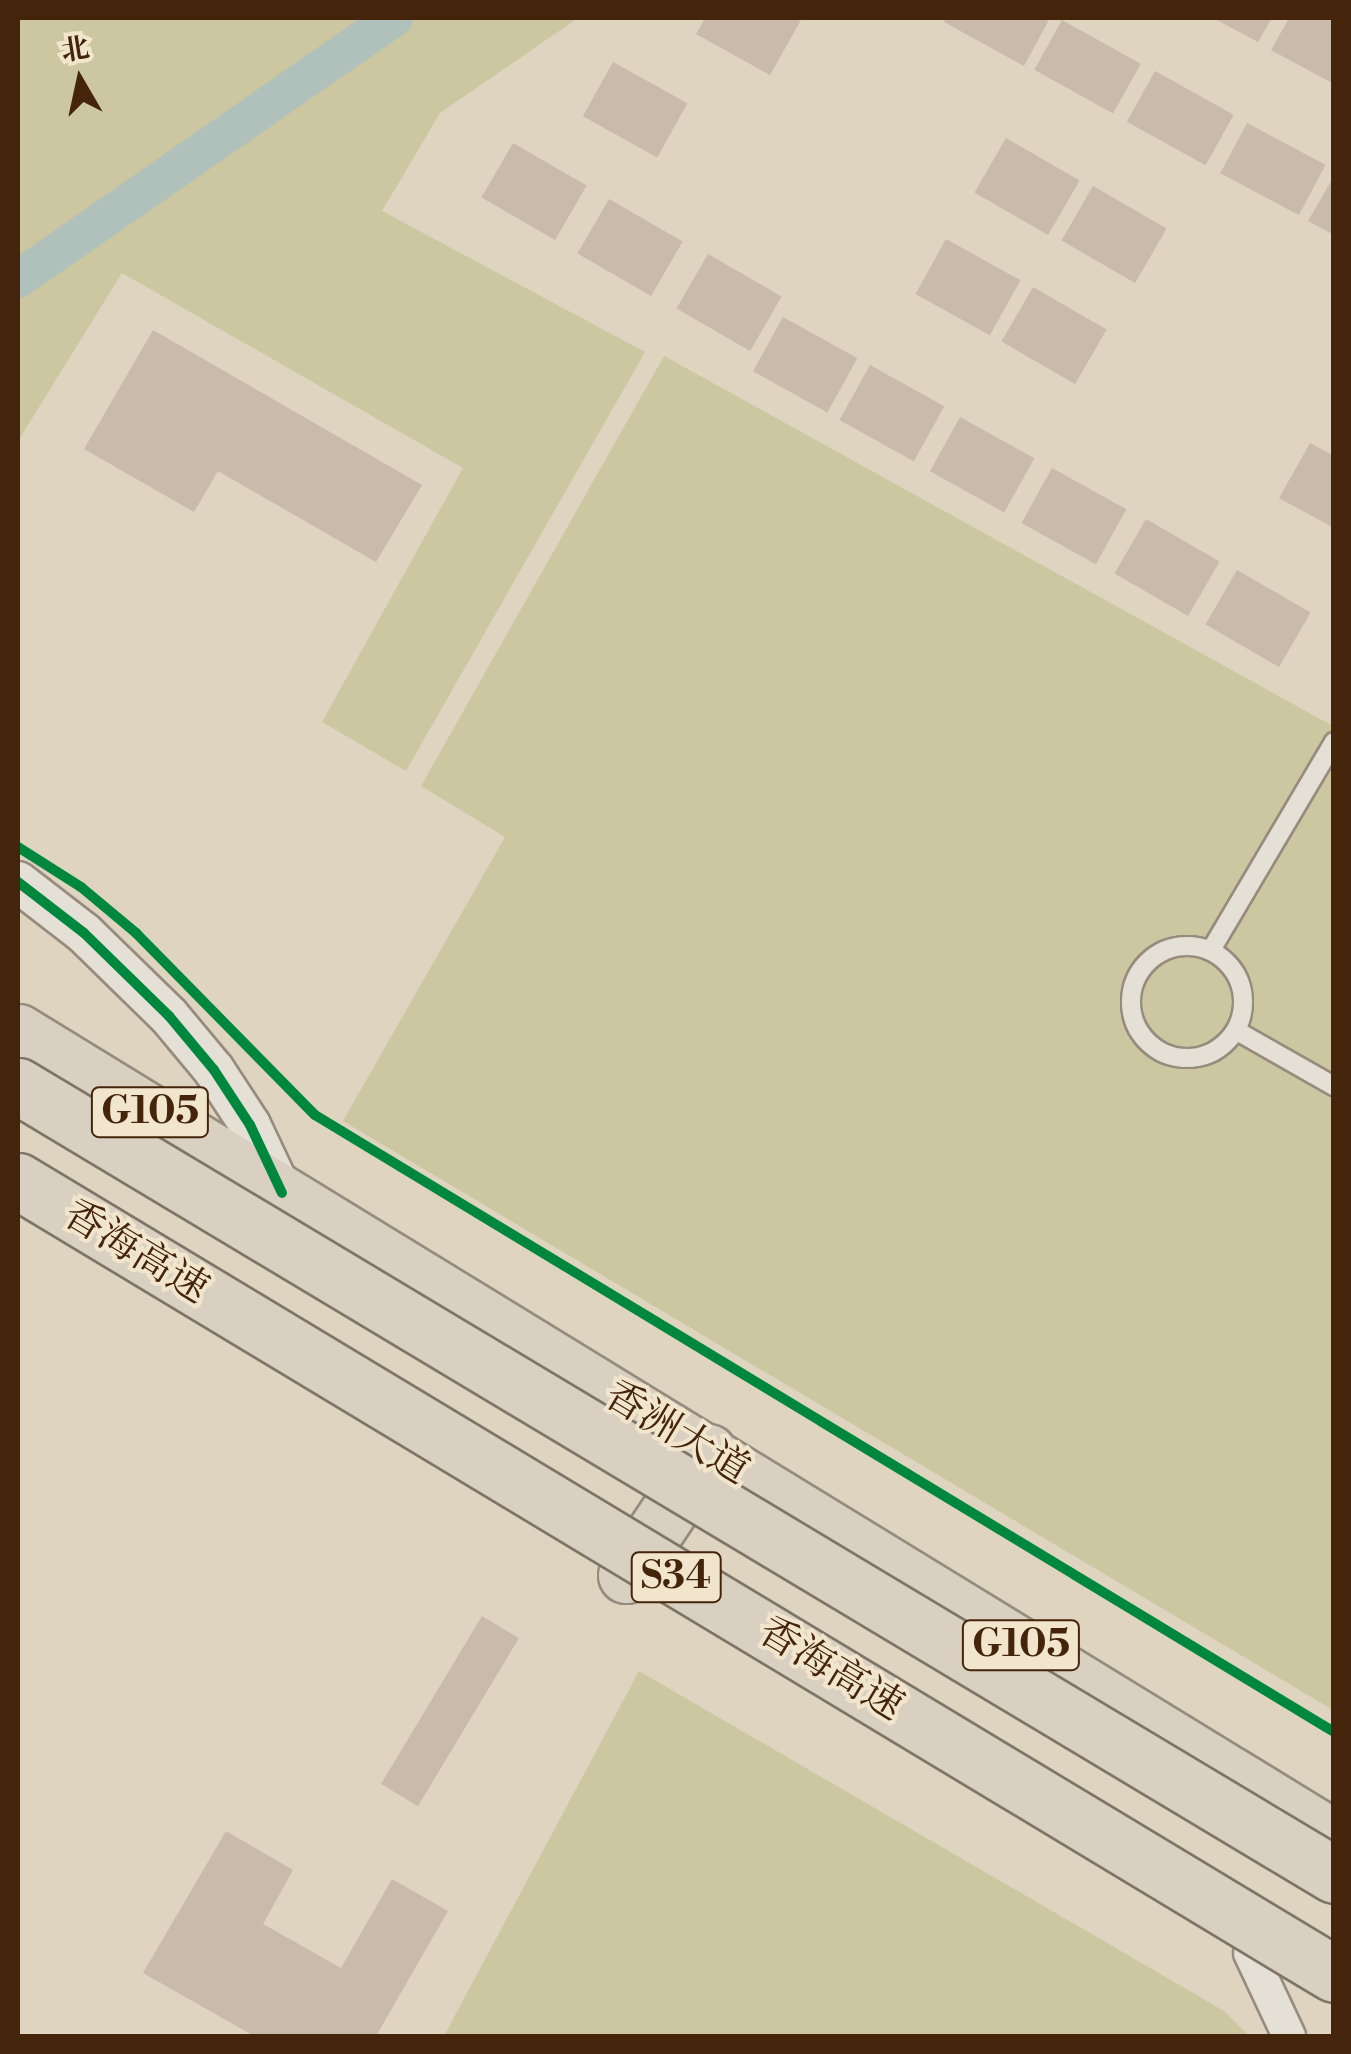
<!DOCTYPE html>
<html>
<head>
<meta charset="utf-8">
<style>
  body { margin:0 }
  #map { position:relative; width:1351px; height:2054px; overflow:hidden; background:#ded4c0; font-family:"Libre Bodoni","Noto Serif SC",serif }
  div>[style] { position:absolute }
  .green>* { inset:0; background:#ccc7a1 }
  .canal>* { height:38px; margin:-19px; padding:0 19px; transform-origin:19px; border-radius:19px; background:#b0c0ba }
  .building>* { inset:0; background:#c9baab; transform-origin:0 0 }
  .roads { filter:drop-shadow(2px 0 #968c7e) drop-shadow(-2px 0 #968c7e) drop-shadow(0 2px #968c7e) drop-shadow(0 -2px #968c7e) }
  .service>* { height:18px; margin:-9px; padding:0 9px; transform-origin:9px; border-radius:9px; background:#e5e0d6 }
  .service>.ring { margin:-9px; padding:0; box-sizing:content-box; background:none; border:18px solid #e5e0d6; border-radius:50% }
  .minor>* { height:32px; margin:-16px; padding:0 16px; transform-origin:16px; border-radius:16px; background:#e5e0d6 }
  .tertiary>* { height:40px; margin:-20px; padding:0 20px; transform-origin:20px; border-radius:20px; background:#e5e0d6 }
  .trunk>* { height:55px; margin:-27.5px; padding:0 27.5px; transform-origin:27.5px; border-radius:27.5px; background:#d9d0c1 }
  .bridges { filter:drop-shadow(2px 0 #7f7567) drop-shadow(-2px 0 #7f7567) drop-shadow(0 2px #7f7567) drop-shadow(0 -2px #7f7567) }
  .motorway-bridge>* { height:55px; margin:-27.5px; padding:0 27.5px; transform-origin:27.5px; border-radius:27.5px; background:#d9d0c1 }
  .cycleway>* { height:10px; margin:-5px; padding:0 5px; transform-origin:5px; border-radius:5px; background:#00873e }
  span { translate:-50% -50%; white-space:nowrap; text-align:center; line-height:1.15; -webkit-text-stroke:8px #f2e5ce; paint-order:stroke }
  .shield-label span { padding:2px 8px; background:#f2e5ce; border:2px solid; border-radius:8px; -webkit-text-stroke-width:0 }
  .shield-label { font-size:38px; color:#44250b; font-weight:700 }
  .street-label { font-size:40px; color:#44250b }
  .frame { position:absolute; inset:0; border:20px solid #44250b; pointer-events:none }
  .north { position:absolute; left:30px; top:30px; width:100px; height:100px; -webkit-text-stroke:8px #f2e5ce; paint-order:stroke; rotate:351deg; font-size:28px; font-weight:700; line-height:40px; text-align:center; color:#44250b }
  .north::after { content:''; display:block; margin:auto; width:35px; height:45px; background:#44250b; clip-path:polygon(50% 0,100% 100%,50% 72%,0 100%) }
</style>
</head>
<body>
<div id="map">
  <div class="green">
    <div style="clip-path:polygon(18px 18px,578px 18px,440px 113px,382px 211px,645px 352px,406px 771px,322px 722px,463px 468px,122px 273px,18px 441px)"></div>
    <div style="clip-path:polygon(664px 356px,1333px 726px,1333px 1710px,343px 1121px,505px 837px,421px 786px)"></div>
    <div style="clip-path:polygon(639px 1671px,1224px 2011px,1249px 2036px,444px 2036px)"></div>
  </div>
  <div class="canal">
    <div style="left:18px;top:279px;width:458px;rotate:-34.8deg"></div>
  </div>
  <div class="building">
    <div style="clip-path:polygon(705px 18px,796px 18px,801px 20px,770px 75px,696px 34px)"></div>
    <div style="clip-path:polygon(947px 18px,1050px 18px,1024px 66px,944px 22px)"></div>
    <div style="clip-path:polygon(1213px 18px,1272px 18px,1258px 42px)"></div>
    <div style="clip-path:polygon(1289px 18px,1334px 19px,1334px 84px,1271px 50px)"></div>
    <div style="left:1062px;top:20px;width:90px;height:57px;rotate:29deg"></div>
    <div style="left:613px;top:62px;width:85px;height:62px;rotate:29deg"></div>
    <div style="left:1155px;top:71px;width:90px;height:58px;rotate:29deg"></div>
    <div style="left:1247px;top:123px;width:89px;height:57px;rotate:28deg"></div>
    <div style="left:1006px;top:138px;width:85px;height:63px;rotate:30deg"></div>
    <div style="left:513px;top:143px;width:85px;height:63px;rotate:30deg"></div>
    <div style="clip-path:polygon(1334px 176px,1334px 235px,1308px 221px)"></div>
    <div style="left:1093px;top:186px;width:85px;height:63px;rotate:30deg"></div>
    <div style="left:609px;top:199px;width:85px;height:63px;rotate:30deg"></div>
    <div style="left:946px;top:239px;width:85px;height:63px;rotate:29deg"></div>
    <div style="left:708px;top:254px;width:85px;height:63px;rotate:30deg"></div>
    <div style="left:1033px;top:287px;width:85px;height:63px;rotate:30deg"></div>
    <div style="left:783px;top:317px;width:85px;height:62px;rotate:29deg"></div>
    <div style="clip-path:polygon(153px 330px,422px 485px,376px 562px,218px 471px,194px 512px,84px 449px)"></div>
    <div style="left:870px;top:365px;width:85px;height:63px;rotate:29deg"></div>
    <div style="left:960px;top:417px;width:85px;height:62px;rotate:29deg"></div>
    <div style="clip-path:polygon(1310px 443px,1334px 456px,1334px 528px,1279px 498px)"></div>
    <div style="left:1052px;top:468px;width:85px;height:63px;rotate:29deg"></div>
    <div style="left:1146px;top:519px;width:85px;height:63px;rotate:30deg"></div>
    <div style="left:1237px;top:570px;width:85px;height:63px;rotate:30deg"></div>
    <div style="left:482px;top:1616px;width:43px;height:196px;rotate:31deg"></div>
    <div style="clip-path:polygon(226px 1831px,293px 1870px,263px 1924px,341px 1968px,392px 1879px,448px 1911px,376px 2036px,254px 2036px,143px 1973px)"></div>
  </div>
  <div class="roads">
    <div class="service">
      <div class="ring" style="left:1131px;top:946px;width:94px;height:94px"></div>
      <div style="left:1211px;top:950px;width:242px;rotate:-59.4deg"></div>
      <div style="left:1237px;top:1031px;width:112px;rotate:29.6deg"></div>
    </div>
    <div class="minor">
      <div style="left:1250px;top:1953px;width:92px;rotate:64.8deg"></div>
    </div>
    <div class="tertiary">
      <div style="left:18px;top:882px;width:83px;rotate:37.7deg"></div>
      <div style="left:84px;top:933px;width:119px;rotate:44.3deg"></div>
      <div style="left:169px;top:1016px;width:70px;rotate:50.2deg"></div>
      <div style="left:214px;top:1070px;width:66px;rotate:56.8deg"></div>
      <div style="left:250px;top:1125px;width:75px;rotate:64.8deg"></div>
    </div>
    <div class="trunk">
      <div style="left:18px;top:1032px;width:1543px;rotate:31.49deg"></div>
      <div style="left:626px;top:1575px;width:148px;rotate:-56.3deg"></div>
    </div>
  </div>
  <div class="bridges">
    <div class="motorway-bridge">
      <div style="left:18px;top:1086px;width:1534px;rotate:30.94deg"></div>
      <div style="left:18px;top:1181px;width:1536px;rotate:31.07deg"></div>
    </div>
  </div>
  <div class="cycleway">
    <div style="left:18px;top:847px;width:75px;rotate:32.4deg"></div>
    <div style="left:81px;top:887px;width:72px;rotate:39.9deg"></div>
    <div style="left:136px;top:933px;width:255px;rotate:45.5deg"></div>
    <div style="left:315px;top:1115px;width:1191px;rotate:31.19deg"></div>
    <div style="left:18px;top:882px;width:83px;rotate:37.7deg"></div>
    <div style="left:84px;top:933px;width:119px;rotate:44.3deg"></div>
    <div style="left:169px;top:1016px;width:70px;rotate:50.2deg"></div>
    <div style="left:214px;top:1070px;width:66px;rotate:56.8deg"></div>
    <div style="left:250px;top:1125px;width:75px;rotate:64.8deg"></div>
  </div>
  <div class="shield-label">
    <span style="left:150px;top:1112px">G105</span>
    <span style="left:676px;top:1577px">S34</span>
    <span style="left:1021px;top:1645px">G105</span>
  </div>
  <div class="street-label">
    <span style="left:136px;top:1252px;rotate:31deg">香海高速</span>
    <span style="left:677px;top:1433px;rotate:31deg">香洲大道</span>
    <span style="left:831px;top:1669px;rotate:31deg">香海高速</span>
  </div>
  <div class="frame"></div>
  <div class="north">北</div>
</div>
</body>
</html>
